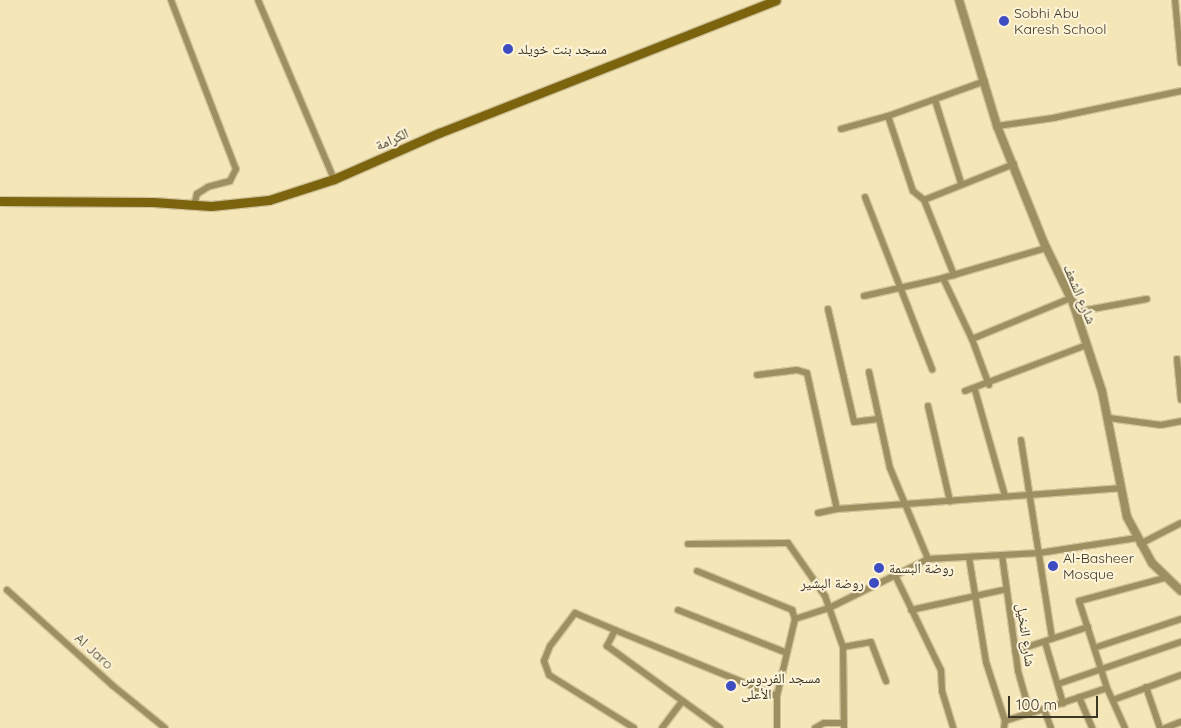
<!DOCTYPE html>
<html>
<head>
<meta charset="utf-8">
<style>
  body { margin:0 }
  #map { position:relative; width:1181px; height:728px; overflow:hidden; background:#f5e6b8; font-family:Quicksand,"Noto Naskh Arabic",sans-serif }
  div>[style] { position:absolute }
  .roads { filter:drop-shadow(1px 0 #d0c39a) drop-shadow(-1px 0 #d0c39a) drop-shadow(0 1px #d0c39a) drop-shadow(0 -1px #d0c39a) }
  .minor>* { height:6px; margin:-3px; padding:0 3px; transform-origin:3px; border-radius:3px; background:#9e8f61 }
  .tertiary>* { height:8px; margin:-4px; padding:0 4px; transform-origin:4px; border-radius:4px; background:#9e8f61 }
  .secondary>* { height:9px; margin:-4.5px; padding:0 4.5px; transform-origin:4.5px; border-radius:4.5px; background:#7c640f }
  .dots>* { width:14px; height:14px; translate:-50% -50%; box-sizing:border-box; border:2px solid #fcf3d8; border-radius:50% }
  span { translate:-50% -50%; white-space:nowrap; text-align:center; line-height:1.15; -webkit-text-stroke:4px #fcf3d8; paint-order:stroke }
  .poi-label { font-size:14px; color:#3c3624 }
  .left { translate:0 -50%; text-align:left }
  .right { translate:-100% -50%; text-align:right }
  .street-label { font-size:14px; color:#3c3624 }
  .scale { position:absolute; left:1008px; top:696px; width:90px; height:22px; box-sizing:border-box; border:2px solid #3c3624; border-top:0; padding-left:6px; font-size:15px; line-height:18px; white-space:nowrap; color:#3c3624; -webkit-text-stroke:4px #fcf3d8; paint-order:stroke }
</style>
</head>
<body>
<div id="map">
  <div class="roads">
    <div class="minor">
      <div style="left:171px;top:0;width:181px;rotate:69deg"></div>
      <div style="left:236px;top:169px;width:13px;rotate:117deg"></div>
      <div style="left:230px;top:181px;width:23px;rotate:165deg"></div>
      <div style="left:208px;top:187px;width:13px;rotate:148deg"></div>
      <div style="left:197px;top:194px;width:11px;rotate:105deg"></div>
      <div style="left:258px;top:0;width:194px;rotate:67deg"></div>
      <div style="left:1175px;top:0;width:63px;rotate:84.6deg"></div>
      <div style="left:935px;top:100px;width:87px;rotate:72.6deg"></div>
      <div style="left:888px;top:116px;width:103px;rotate:-19.8deg"></div>
      <div style="left:997px;top:126px;width:57px;rotate:-8.1deg"></div>
      <div style="left:1053px;top:118px;width:131px;rotate:-11.9deg"></div>
      <div style="left:841px;top:129px;width:49px;rotate:-15.5deg"></div>
      <div style="left:888px;top:116px;width:79px;rotate:71.6deg"></div>
      <div style="left:913px;top:191px;width:14px;rotate:39deg"></div>
      <div style="left:924px;top:200px;width:81px;rotate:68.2deg"></div>
      <div style="left:865px;top:197px;width:185px;rotate:68.7deg"></div>
      <div style="left:924px;top:200px;width:97px;rotate:-21.8deg"></div>
      <div style="left:943px;top:278px;width:68px;rotate:64.6deg"></div>
      <div style="left:972px;top:339px;width:49px;rotate:69.7deg"></div>
      <div style="left:864px;top:296px;width:81px;rotate:-12.8deg"></div>
      <div style="left:943px;top:278px;width:107px;rotate:-16.2deg"></div>
      <div style="left:828px;top:309px;width:116px;rotate:77deg"></div>
      <div style="left:854px;top:422px;width:24px;rotate:-7deg"></div>
      <div style="left:1076px;top:312px;width:72px;rotate:-10.4deg"></div>
      <div style="left:972px;top:339px;width:107px;rotate:-22.5deg"></div>
      <div style="left:1177px;top:359px;width:41px;rotate:84.4deg"></div>
      <div style="left:869px;top:372px;width:98px;rotate:77.7deg"></div>
      <div style="left:890px;top:468px;width:99px;rotate:67.3deg"></div>
      <div style="left:757px;top:375px;width:40px;rotate:-7.1deg"></div>
      <div style="left:797px;top:370px;width:10px;rotate:17deg"></div>
      <div style="left:807px;top:373px;width:139px;rotate:77.6deg"></div>
      <div style="left:975px;top:390px;width:110px;rotate:74.2deg"></div>
      <div style="left:965px;top:391px;width:130px;rotate:-20.7deg"></div>
      <div style="left:928px;top:406px;width:98px;rotate:77deg"></div>
      <div style="left:1109px;top:418px;width:52px;rotate:7.7deg"></div>
      <div style="left:1161px;top:425px;width:20px;rotate:-11deg"></div>
      <div style="left:1021px;top:440px;width:201px;rotate:81.1deg"></div>
      <div style="left:818px;top:513px;width:19px;rotate:-12deg"></div>
      <div style="left:837px;top:509px;width:284px;rotate:-4.2deg"></div>
      <div style="left:688px;top:544px;width:100px;rotate:-0.6deg"></div>
      <div style="left:788px;top:543px;width:65px;rotate:55.1deg"></div>
      <div style="left:825px;top:596px;width:54px;rotate:70.6deg"></div>
      <div style="left:843px;top:647px;width:81px;rotate:89.3deg"></div>
      <div style="left:1140px;top:544px;width:46px;rotate:-27.1deg"></div>
      <div style="left:1002px;top:555px;width:117px;rotate:82.1deg"></div>
      <div style="left:1018px;top:671px;width:44px;rotate:74.1deg"></div>
      <div style="left:1030px;top:713px;width:15px;rotate:-16deg"></div>
      <div style="left:1044px;top:709px;width:20px;rotate:70deg"></div>
      <div style="left:969px;top:557px;width:106px;rotate:80.8deg"></div>
      <div style="left:986px;top:662px;width:62px;rotate:72.1deg"></div>
      <div style="left:1005px;top:721px;width:7px;rotate:98deg"></div>
      <div style="left:697px;top:571px;width:103px;rotate:22.3deg"></div>
      <div style="left:792px;top:610px;width:9px;rotate:72deg"></div>
      <div style="left:795px;top:619px;width:79px;rotate:103.2deg"></div>
      <div style="left:777px;top:696px;width:32px;rotate:90deg"></div>
      <div style="left:895px;top:575px;width:106px;rotate:64.2deg"></div>
      <div style="left:941px;top:670px;width:21px;rotate:87deg"></div>
      <div style="left:942px;top:691px;width:39px;rotate:73deg"></div>
      <div style="left:7px;top:590px;width:142px;rotate:42.1deg"></div>
      <div style="left:112px;top:685px;width:68px;rotate:39.1deg"></div>
      <div style="left:678px;top:610px;width:117px;rotate:21.5deg"></div>
      <div style="left:911px;top:610px;width:98px;rotate:-12.3deg"></div>
      <div style="left:795px;top:619px;width:36px;rotate:-18deg"></div>
      <div style="left:829px;top:608px;width:110px;rotate:-26.3deg"></div>
      <div style="left:928px;top:559px;width:111px;rotate:-3.1deg"></div>
      <div style="left:1039px;top:553px;width:99px;rotate:-8.7deg"></div>
      <div style="left:615px;top:630px;width:43px;rotate:-157deg"></div>
      <div style="left:575px;top:613px;width:41px;rotate:127.1deg"></div>
      <div style="left:550px;top:646px;width:16px;rotate:112deg"></div>
      <div style="left:544px;top:661px;width:15px;rotate:70deg"></div>
      <div style="left:549px;top:675px;width:100px;rotate:31.9deg"></div>
      <div style="left:1045px;top:642px;width:64px;rotate:73.6deg"></div>
      <div style="left:843px;top:647px;width:28px;rotate:-10deg"></div>
      <div style="left:871px;top:642px;width:42px;rotate:69deg"></div>
      <div style="left:1094px;top:648px;width:92px;rotate:-18.4deg"></div>
      <div style="left:1015px;top:651px;width:77px;rotate:-18.2deg"></div>
      <div style="left:1058px;top:684px;width:130px;rotate:-18.9deg"></div>
      <div style="left:1146px;top:687px;width:43px;rotate:71.1deg"></div>
      <div style="left:1079px;top:697px;width:34px;rotate:67deg"></div>
      <div style="left:1113px;top:700px;width:72px;rotate:-20.2deg"></div>
      <div style="left:1044px;top:709px;width:66px;rotate:-18.4deg"></div>
      <div style="left:1005px;top:721px;width:26px;rotate:-18deg"></div>
      <div style="left:662px;top:728px;width:34px;rotate:-53deg"></div>
      <div style="left:720px;top:728px;width:140px;rotate:-144deg"></div>
      <div style="left:607px;top:646px;width:18px;rotate:-63deg"></div>
      <div style="left:615px;top:630px;width:175px;rotate:22.2deg"></div>
      <div style="left:815px;top:728px;width:10px;rotate:-29deg"></div>
      <div style="left:824px;top:723px;width:20px"></div>
      <div style="left:1125px;top:728px;width:44px;rotate:-114.2deg"></div>
      <div style="left:1107px;top:688px;width:91px;rotate:-107.8deg"></div>
      <div style="left:1079px;top:601px;width:88px;rotate:-15.1deg"></div>
      <div style="left:1165px;top:728px;width:17px;rotate:-21deg"></div>
    </div>
    <div class="tertiary">
      <div style="left:959px;top:0;width:132px;rotate:73.2deg"></div>
      <div style="left:997px;top:126px;width:126px;rotate:68.1deg"></div>
      <div style="left:1044px;top:243px;width:67px;rotate:64.2deg"></div>
      <div style="left:1073px;top:303px;width:93px;rotate:71.8deg"></div>
      <div style="left:1102px;top:391px;width:128px;rotate:78.8deg"></div>
      <div style="left:1127px;top:517px;width:52px;rotate:61.5deg"></div>
      <div style="left:1152px;top:563px;width:40px;rotate:44deg"></div>
    </div>
    <div class="secondary">
      <div style="left:0;top:201px;width:153px;rotate:0.4deg"></div>
      <div style="left:153px;top:202px;width:58px;rotate:3.9deg"></div>
      <div style="left:211px;top:206px;width:58px;rotate:-5.9deg"></div>
      <div style="left:269px;top:200px;width:68px;rotate:-17.9deg"></div>
      <div style="left:334px;top:179px;width:115px;rotate:-23.7deg"></div>
      <div style="left:439px;top:133px;width:362px;rotate:-21.5deg"></div>
    </div>
  </div>
  <div class="dots">
    <div style="left:1004px;top:21px;background:#3d4cc0"></div>
    <div style="left:508px;top:49px;background:#3d4cc0"></div>
    <div style="left:1053px;top:566px;background:#3d4cc0"></div>
    <div style="left:879px;top:568px;background:#3d4cc0"></div>
    <div style="left:874px;top:583px;background:#3d4cc0"></div>
    <div style="left:731px;top:686px;background:#3d4cc0"></div>
  </div>
  <div class="poi-label">
    <span class="left" style="left:1014px;top:21px">Sobhi Abu<br>Karesh School</span>
    <span class="left" style="left:518px;top:49px">مسجد بنت خويلد</span>
    <span class="left" style="left:1063px;top:566px">Al-Basheer<br>Mosque</span>
    <span class="left" style="left:889px;top:568px">روضة البسمة</span>
    <span class="right" style="left:864px;top:583px">روضة البشير</span>
    <span class="left" style="left:741px;top:686px">مسجد الفردوس<br>الأعلى</span>
  </div>
  <div class="street-label">
    <span style="left:392px;top:139px;rotate:-24deg">الكرامة</span>
    <span style="left:1080px;top:294px;rotate:67deg">شارع الشعف</span>
    <span style="left:1026px;top:635px;rotate:82deg">شارع النخيل</span>
    <span style="left:94px;top:651px;rotate:42deg">Al Jaro</span>
  </div>
  <div class="scale">100 m</div>
</div>
</body>
</html>
